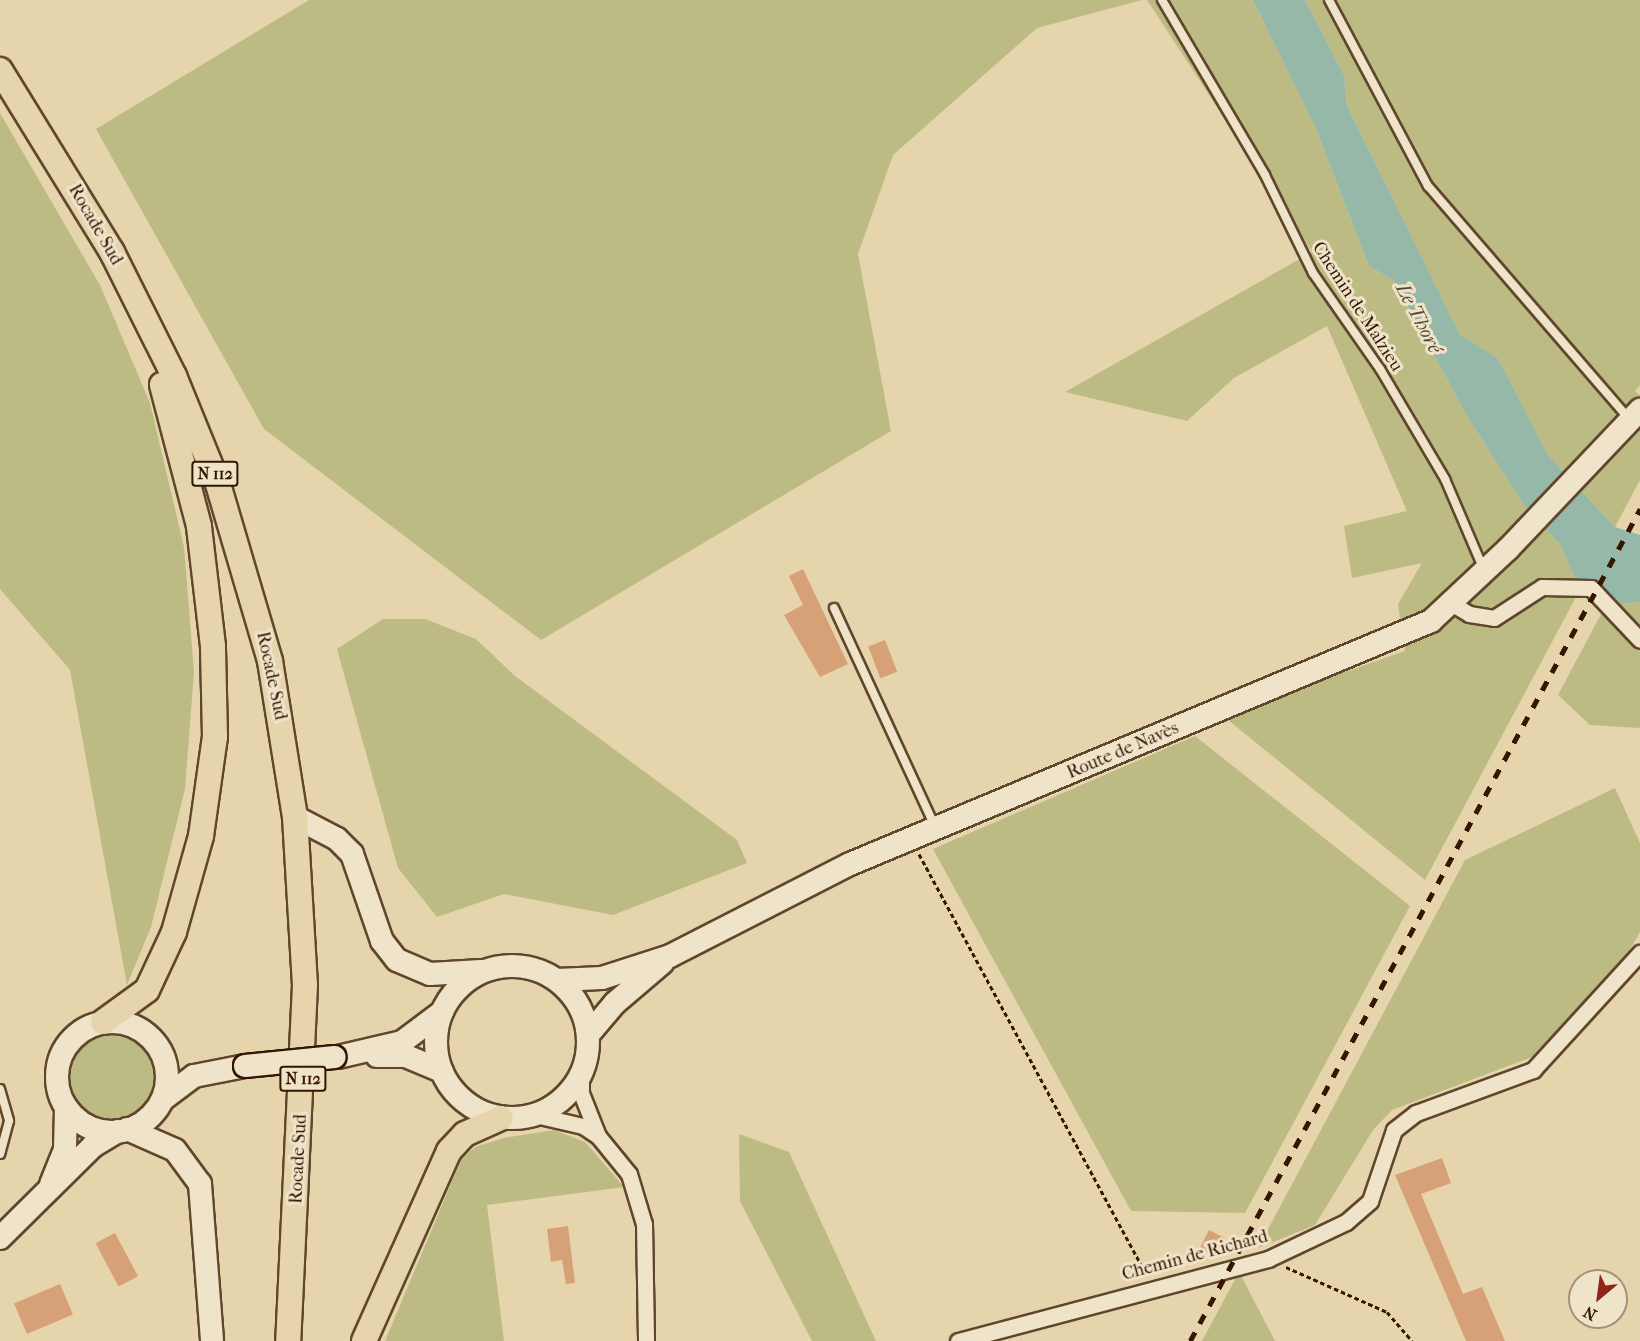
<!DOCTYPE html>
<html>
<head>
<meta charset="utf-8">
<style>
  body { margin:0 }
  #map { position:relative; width:1640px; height:1341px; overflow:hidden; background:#e6d4ac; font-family:"IM FELL French Canon",serif }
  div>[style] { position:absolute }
  .green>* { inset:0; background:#bdbb84 }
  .round { border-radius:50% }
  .water>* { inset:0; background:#96b8a8 }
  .building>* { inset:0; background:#d6a177; transform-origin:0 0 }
  .path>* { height:3px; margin-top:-1.5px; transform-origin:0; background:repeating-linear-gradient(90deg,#341602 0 4.5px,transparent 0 7.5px) }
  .roads { filter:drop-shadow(2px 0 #60462c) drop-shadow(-2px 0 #60462c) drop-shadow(0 2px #60462c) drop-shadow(0 -2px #60462c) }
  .service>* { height:8px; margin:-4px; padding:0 4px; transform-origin:4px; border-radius:4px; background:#efe3c9 }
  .minor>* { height:15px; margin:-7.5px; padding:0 7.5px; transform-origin:7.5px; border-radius:7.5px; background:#efe3c9 }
  .secondary>* { height:22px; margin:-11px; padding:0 11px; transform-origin:11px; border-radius:11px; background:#efe3c9 }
  .secondary>.ring { margin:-11px; padding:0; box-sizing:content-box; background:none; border:22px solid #efe3c9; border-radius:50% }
  .primary>* { height:24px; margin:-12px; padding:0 12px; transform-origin:12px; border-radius:12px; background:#e6d4ac }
  .rail>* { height:4.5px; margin-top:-2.25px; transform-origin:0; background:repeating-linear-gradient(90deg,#341602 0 10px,transparent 0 20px) }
  .bridges { filter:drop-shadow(2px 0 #341602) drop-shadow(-2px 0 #341602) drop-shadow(0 2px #341602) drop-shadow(0 -2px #341602) }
  .secondary-bridge>* { height:22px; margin:-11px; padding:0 11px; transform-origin:11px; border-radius:11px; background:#efe3c9 }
  span { translate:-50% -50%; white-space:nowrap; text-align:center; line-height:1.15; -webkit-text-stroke:6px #efe3c9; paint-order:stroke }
  .shield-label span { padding:2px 4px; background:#efe3c9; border:2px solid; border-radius:4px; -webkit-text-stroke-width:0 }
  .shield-label { font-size:16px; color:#341602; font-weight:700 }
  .street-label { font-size:18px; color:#341602 }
  .water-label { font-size:20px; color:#514734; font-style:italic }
  .north { position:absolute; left:1568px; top:1269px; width:60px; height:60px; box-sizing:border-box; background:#efe3c9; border:2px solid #a49179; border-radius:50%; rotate:209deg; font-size:16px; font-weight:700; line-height:24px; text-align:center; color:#341602 }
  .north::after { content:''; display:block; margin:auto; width:21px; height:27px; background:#8f2418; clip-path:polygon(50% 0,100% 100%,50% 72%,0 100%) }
</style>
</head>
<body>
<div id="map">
  <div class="green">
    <div style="clip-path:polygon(309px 0,1142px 0,1037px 28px,893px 155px,858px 254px,891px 431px,541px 640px,264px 429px,96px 129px)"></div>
    <div style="clip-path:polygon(1147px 0,1253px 0,1316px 129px,1369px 266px,1394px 281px,1468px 418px,1528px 511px,1560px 544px,1574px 576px,1584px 582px,1425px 880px,1222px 715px,1405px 651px,1398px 604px,1422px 563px,1352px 578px,1344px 526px,1407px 511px,1327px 326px,1234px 378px,1187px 421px,1065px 392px,1312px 252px)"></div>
    <div style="clip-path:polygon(1305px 0,1640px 0,1640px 385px,1635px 391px,1640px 395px,1640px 480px,1615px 527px,1548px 455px,1498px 358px,1460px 336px,1347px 106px,1344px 75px)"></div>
    <div style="clip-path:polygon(0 113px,100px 285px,150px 403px,184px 547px,194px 672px,185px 789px,151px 927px,127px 985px,70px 670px,0 589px)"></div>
    <div style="clip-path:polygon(1610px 597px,1622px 604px,1640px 602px,1640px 728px,1590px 725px,1558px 695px)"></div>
    <div style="clip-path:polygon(383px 619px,425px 619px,476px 639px,515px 676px,737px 840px,747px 863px,613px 915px,504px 894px,437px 917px,398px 868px,337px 649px)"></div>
    <div style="clip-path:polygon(1195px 736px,1410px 906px,1245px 1213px,1131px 1211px,933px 849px)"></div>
    <div style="clip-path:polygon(1615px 788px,1640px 843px,1640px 932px,1628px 953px,1537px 1055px,1392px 1110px,1373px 1130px,1315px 1225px,1258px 1248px,1465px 860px)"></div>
    <div class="round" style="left:68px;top:1033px;width:88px;height:88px"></div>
    <div style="clip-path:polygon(554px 1130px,585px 1142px,624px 1187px,487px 1205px,504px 1341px,385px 1341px,461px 1160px,475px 1147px,504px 1138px)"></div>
    <div style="clip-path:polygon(739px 1134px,789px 1152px,876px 1341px,812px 1341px,740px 1201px)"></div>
    <div style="clip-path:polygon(1239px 1272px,1275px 1341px,1202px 1341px)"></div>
  </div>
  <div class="water">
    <div style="clip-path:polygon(1253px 0,1305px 0,1344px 75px,1347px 106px,1460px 335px,1498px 358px,1548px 455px,1615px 527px,1640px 535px,1640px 602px,1621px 604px,1574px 576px,1560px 544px,1528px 511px,1468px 418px,1394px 281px,1369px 266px,1316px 129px)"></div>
  </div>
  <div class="building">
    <div style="clip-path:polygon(803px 569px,848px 664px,820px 677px,784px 615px,803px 605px,789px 576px)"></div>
    <div style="left:885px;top:640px;width:34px;height:18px;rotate:69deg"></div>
    <div style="clip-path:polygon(1442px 1158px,1451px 1183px,1421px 1194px,1463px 1294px,1482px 1287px,1505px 1341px,1466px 1341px,1395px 1175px)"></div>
    <div style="clip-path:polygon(568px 1226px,575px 1283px,566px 1284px,562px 1260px,551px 1262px,547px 1229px)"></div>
    <div style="left:1209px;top:1230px;width:18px;height:21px;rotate:27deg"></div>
    <div style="left:115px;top:1233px;width:49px;height:22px;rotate:62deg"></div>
    <div style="left:60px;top:1284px;width:33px;height:50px;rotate:67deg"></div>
  </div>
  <div class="path">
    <div style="left:919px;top:854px;width:479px;rotate:61.6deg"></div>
    <div style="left:1286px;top:1267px;width:111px;rotate:24deg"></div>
    <div style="left:1387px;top:1312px;width:38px;rotate:49deg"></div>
  </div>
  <div class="roads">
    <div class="service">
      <div style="left:1162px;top:0;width:203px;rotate:59.5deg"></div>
      <div style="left:1265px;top:175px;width:109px;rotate:63.9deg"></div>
      <div style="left:1313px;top:273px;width:117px;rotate:55.1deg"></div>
      <div style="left:1380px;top:369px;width:128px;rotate:59.4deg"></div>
      <div style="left:1445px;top:479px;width:99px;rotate:66.8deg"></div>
      <div style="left:1329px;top:0;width:211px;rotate:62deg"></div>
      <div style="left:1428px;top:186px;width:308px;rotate:49.2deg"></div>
      <div style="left:834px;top:608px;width:241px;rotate:65.2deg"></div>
      <div style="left:0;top:1089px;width:33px;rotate:74deg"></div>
      <div style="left:9px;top:1121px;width:34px;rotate:105deg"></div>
    </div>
    <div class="minor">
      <div style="left:1451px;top:603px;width:21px;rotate:31deg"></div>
      <div style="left:1469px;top:614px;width:25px;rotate:9deg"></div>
      <div style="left:1494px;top:618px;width:57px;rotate:-32.9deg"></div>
      <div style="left:1542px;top:587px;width:49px;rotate:1.2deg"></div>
      <div style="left:1591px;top:588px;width:71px;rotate:46.7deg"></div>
      <div style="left:581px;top:1076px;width:17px;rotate:90deg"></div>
      <div style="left:581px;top:1093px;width:46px;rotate:68.4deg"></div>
      <div style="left:535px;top:1115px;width:49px;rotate:12.9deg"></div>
      <div style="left:583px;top:1126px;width:18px;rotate:34deg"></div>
      <div style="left:598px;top:1136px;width:49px;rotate:50.8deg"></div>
      <div style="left:629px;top:1174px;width:52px;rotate:73.3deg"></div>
      <div style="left:644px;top:1224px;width:117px;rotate:89deg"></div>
      <div style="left:958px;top:1341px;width:321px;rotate:-14.8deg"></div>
      <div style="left:1268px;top:1259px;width:86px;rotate:-25.4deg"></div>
      <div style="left:1346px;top:1222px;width:32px;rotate:-41deg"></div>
      <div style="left:1370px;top:1201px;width:75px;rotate:-71.3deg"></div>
      <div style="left:1394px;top:1130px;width:28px;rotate:-38deg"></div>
      <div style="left:1416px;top:1113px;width:125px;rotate:-20.2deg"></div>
      <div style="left:1533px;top:1070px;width:159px;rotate:-47.6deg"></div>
    </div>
    <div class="secondary">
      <div style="left:295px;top:817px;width:47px;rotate:27.6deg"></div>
      <div style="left:337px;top:839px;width:21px;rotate:45deg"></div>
      <div style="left:352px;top:854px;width:92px;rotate:71deg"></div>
      <div style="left:382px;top:941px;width:24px;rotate:52deg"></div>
      <div style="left:397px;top:960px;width:36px;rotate:23deg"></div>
      <div style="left:430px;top:974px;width:51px;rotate:-3.4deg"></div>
      <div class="ring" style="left:436px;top:966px;width:130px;height:130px"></div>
      <div style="left:557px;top:980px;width:45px;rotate:-2.5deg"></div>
      <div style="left:602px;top:978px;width:71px;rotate:-17.9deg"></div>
      <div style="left:670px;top:956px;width:202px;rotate:-27.1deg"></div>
      <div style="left:850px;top:864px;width:630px;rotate:-22.7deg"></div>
      <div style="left:1431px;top:621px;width:105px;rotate:-43.1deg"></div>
      <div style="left:1508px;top:549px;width:192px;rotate:-46.5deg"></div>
      <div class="ring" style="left:57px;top:1022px;width:88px;height:88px"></div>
      <div style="left:588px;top:1035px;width:42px;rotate:-49.8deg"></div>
      <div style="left:615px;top:1003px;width:62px;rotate:-40.4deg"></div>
      <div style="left:377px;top:1056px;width:29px"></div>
      <div style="left:406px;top:1056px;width:39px;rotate:23deg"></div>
      <div style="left:338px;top:1057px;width:66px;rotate:-13.2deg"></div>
      <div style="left:402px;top:1042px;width:50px;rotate:-36.9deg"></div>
      <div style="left:162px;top:1100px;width:40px;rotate:-37deg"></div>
      <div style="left:194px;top:1076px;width:52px;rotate:-11.1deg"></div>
      <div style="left:127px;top:1129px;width:52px;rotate:23.6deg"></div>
      <div style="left:175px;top:1150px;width:42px;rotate:53.7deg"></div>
      <div style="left:200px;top:1184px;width:157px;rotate:85.6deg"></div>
      <div style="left:51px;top:1184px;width:38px;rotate:-68deg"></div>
      <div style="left:65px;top:1149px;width:42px;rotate:-88.6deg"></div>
      <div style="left:0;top:1238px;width:131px;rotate:-44.7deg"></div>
      <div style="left:93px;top:1146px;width:29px;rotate:-31deg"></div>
    </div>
    <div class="primary">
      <div style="left:0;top:70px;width:214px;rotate:58.4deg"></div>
      <div style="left:112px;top:252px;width:139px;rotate:63.4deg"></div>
      <div style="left:174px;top:376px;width:117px;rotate:67.8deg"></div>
      <div style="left:218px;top:484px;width:184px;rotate:73.6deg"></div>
      <div style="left:270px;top:661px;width:158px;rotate:80.9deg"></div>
      <div style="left:295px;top:817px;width:168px;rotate:86.6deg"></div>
      <div style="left:305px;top:985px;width:356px;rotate:92.7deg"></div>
      <div style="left:103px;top:1022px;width:54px;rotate:-36deg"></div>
      <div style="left:147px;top:990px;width:64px;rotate:-65deg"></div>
      <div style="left:174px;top:932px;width:100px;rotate:-74.3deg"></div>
      <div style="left:201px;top:836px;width:100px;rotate:-82deg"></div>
      <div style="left:215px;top:737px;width:91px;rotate:-91.3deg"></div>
      <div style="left:213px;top:646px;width:121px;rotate:-96.7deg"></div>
      <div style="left:199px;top:526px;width:146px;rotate:-104.7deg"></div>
      <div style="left:364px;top:1341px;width:208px;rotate:-65.9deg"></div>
      <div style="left:449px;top:1151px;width:23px;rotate:-47deg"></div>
      <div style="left:465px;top:1134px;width:39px;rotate:-24deg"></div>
    </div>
  </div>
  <div class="rail">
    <div style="left:1190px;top:1341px;width:946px;rotate:-61.59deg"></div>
  </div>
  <div class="bridges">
    <div class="secondary-bridge">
      <div style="left:245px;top:1066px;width:90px;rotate:-5.7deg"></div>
    </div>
  </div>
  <div class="shield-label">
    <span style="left:215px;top:474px">N 112</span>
    <span style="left:303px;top:1079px">N 112</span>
  </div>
  <div class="street-label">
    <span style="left:95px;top:225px;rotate:60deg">Rocade Sud</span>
    <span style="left:1357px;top:307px;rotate:57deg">Chemin de Malzieu</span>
    <span style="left:271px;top:676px;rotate:78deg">Rocade Sud</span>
    <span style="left:1123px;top:751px;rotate:-23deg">Route de Navès</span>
    <span style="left:299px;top:1159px;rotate:-87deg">Rocade Sud</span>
    <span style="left:1195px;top:1256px;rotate:-15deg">Chemin de Richard</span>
  </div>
  <div class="water-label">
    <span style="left:1419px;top:318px;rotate:62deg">Le Thoré</span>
  </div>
  <div class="north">N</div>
</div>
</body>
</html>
